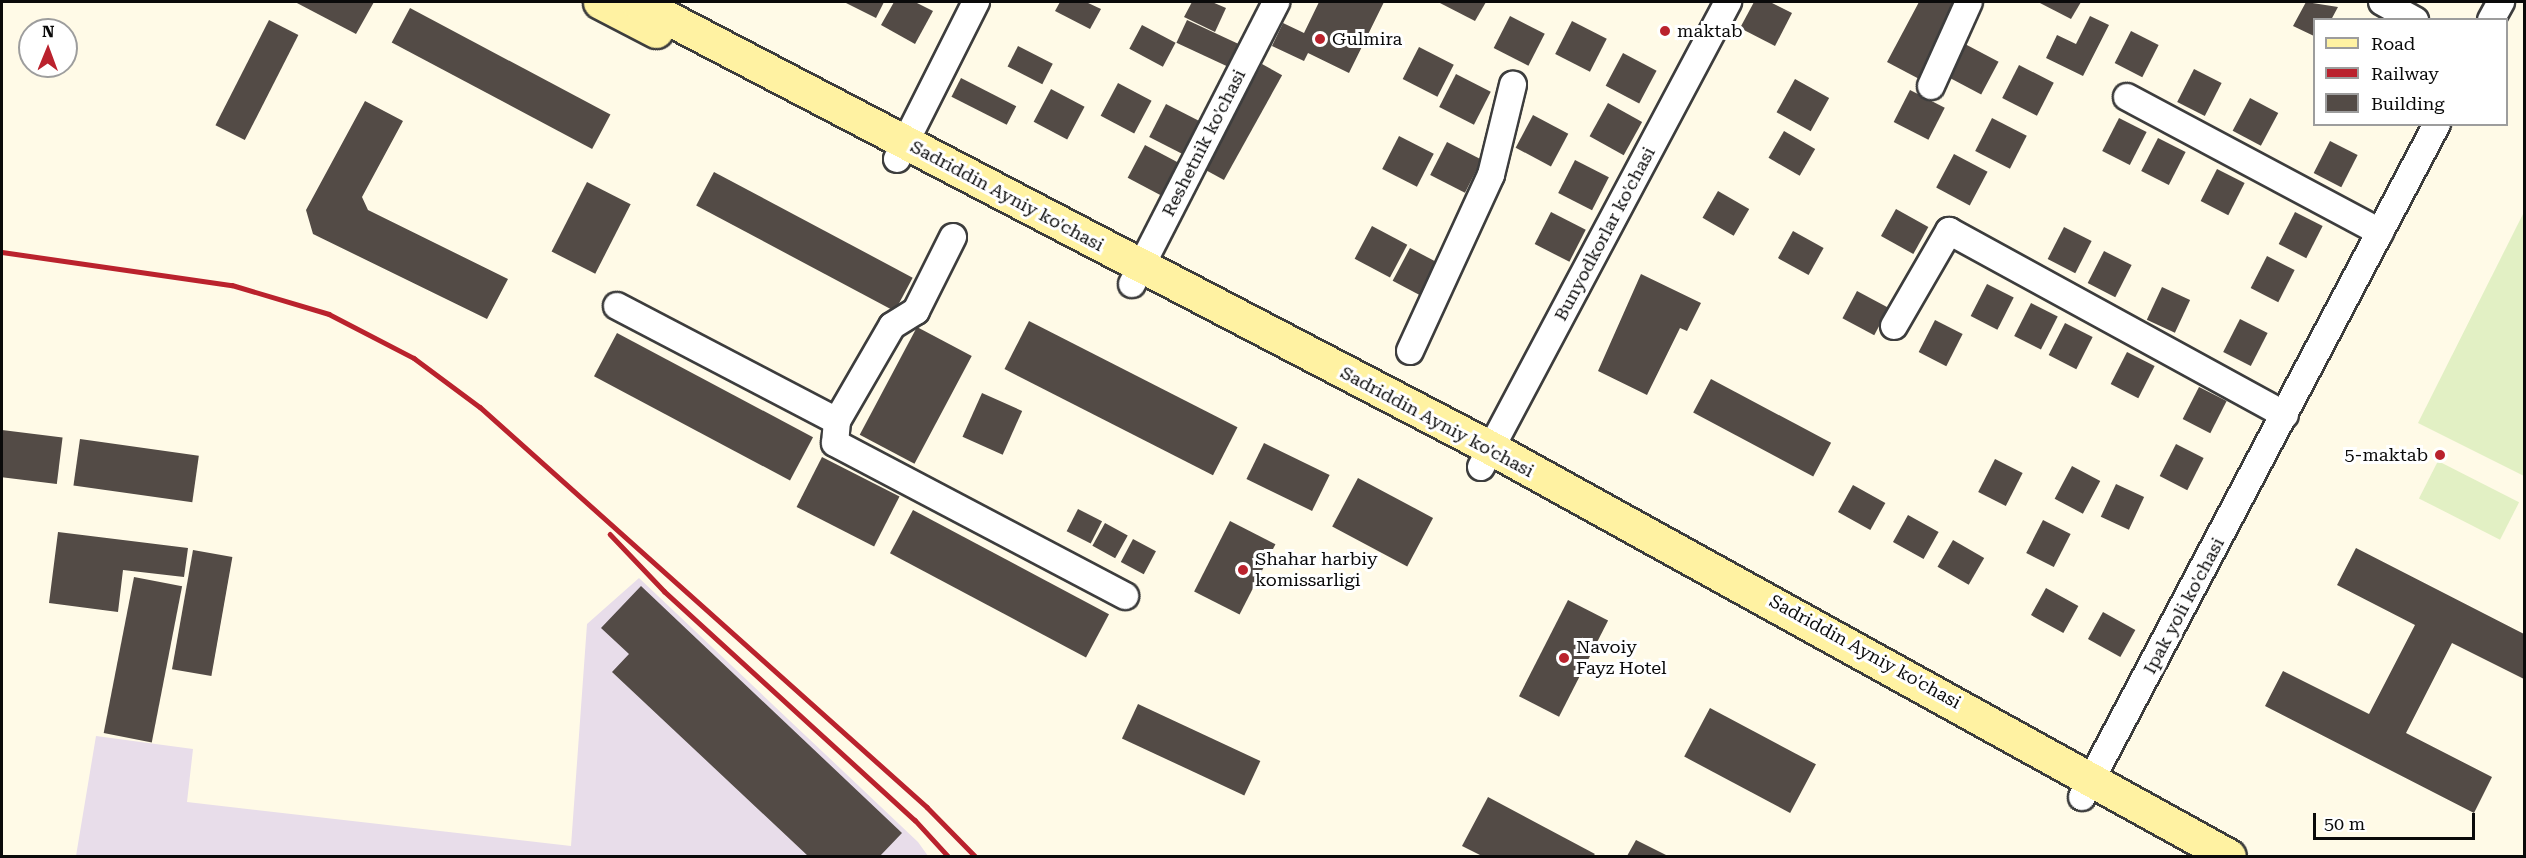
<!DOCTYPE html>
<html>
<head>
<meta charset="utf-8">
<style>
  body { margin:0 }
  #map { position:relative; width:2526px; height:858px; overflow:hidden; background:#fffae7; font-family:"Roboto Serif",serif }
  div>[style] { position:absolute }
  .industrial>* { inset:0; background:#e8ddea }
  .pitch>* { inset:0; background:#e2f0c4; transform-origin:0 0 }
  .building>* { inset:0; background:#534b46; transform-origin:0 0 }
  .roads { filter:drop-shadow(2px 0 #3d3d3d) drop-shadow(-2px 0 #3d3d3d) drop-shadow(0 2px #3d3d3d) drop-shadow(0 -2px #3d3d3d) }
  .minor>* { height:26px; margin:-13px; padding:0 13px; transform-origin:13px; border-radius:13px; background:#fff }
  .secondary>* { height:33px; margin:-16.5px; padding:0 16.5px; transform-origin:16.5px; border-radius:16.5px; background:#fff2a2 }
  .rail>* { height:4.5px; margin:-2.25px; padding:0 2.25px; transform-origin:2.25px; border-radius:2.25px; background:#ba222d }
  .dots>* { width:16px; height:16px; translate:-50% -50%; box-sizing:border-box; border:3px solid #fff; border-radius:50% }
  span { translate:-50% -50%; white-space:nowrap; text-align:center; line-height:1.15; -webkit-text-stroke:6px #fff; paint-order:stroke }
  .poi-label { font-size:18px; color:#0a0a0a }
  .left { translate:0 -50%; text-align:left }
  .right { translate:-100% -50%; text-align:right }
  .street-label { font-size:18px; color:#0a0a0a }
  .frame { position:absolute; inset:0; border:3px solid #0a0a0a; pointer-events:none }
  .legend { position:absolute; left:2313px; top:18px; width:195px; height:108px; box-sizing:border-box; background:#fff; border:2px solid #9d9d9d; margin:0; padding:8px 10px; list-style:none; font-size:18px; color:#0a0a0a }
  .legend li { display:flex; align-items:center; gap:12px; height:30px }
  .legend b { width:30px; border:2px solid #9d9d9d }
  .north { position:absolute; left:18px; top:18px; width:60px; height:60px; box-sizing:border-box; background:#fff; border:2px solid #9d9d9d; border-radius:50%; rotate:1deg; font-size:16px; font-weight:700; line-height:24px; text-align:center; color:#0a0a0a }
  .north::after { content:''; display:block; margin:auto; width:21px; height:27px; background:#ba222d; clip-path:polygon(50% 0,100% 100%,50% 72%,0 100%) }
  .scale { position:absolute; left:2313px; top:813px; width:162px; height:27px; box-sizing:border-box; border:3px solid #0a0a0a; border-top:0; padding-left:8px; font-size:18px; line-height:21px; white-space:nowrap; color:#0a0a0a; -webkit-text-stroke:4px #fff; paint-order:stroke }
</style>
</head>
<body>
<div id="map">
  <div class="industrial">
    <div style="clip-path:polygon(639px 578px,918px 842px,928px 856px,76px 856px,96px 736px,193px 749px,187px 802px,571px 846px,587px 624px)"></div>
  </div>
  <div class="pitch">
    <div style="clip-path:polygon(2524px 212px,2524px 476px,2418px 423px)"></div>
    <div style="left:2438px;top:461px;width:91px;height:42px;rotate:27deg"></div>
  </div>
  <div class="building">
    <div style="clip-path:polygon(295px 2px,374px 2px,356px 34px)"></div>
    <div style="clip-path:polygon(844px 2px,884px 2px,876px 18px)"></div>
    <div style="clip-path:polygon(894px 2px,915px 2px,933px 11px,915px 44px,881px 25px)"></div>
    <div style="clip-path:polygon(1060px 2px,1086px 2px,1101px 9px,1090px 29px,1055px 11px)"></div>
    <div style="clip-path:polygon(1192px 2px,1212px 2px,1226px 8px,1215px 32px,1184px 17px)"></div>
    <div style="clip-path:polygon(1319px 2px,1384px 2px,1349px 73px,1308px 53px,1304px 61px,1272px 46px,1283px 23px,1304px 33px)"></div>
    <div style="clip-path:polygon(1438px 2px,1486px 2px,1475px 21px)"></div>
    <div style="clip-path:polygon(1754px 2px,1770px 2px,1792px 13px,1775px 46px,1740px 28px)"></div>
    <div style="clip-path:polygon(1919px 2px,1960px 2px,1923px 81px,1887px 62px)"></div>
    <div style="clip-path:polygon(2038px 2px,2081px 2px,2071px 19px)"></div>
    <div style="clip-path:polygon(2306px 2px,2338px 7px,2331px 20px,2314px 20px,2314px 36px,2293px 26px)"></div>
    <div style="left:410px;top:8px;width:227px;height:39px;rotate:28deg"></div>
    <div style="left:1510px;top:16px;width:39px;height:36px;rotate:27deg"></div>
    <div style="clip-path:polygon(2090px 16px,2109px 25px,2083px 76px,2046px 58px,2057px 35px,2076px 44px)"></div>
    <div style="left:269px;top:20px;width:33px;height:118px;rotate:27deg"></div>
    <div style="left:1187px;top:20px;width:57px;height:25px;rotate:25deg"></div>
    <div style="left:1572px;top:21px;width:39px;height:37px;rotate:27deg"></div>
    <div style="left:1142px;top:25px;width:38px;height:27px;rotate:28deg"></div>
    <div style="left:2131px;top:31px;width:31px;height:36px;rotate:27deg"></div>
    <div style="left:1965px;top:44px;width:38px;height:37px;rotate:28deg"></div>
    <div style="left:1018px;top:46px;width:39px;height:23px;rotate:27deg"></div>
    <div style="left:1419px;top:47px;width:39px;height:36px;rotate:27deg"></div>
    <div style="left:1623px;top:53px;width:38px;height:37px;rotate:28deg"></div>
    <div style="left:1262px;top:64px;width:23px;height:120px;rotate:29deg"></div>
    <div style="left:2019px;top:65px;width:39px;height:37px;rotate:27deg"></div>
    <div style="left:2194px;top:69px;width:31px;height:37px;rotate:27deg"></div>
    <div style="left:1456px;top:74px;width:39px;height:37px;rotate:27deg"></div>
    <div style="left:961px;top:78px;width:62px;height:21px;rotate:27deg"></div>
    <div style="left:1795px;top:79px;width:39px;height:38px;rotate:29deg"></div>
    <div style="left:1118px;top:83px;width:38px;height:37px;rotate:28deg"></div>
    <div style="left:1051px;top:89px;width:38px;height:37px;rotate:28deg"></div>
    <div style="left:1910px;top:90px;width:39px;height:36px;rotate:27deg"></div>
    <div style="left:2250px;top:98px;width:32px;height:37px;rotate:28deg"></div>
    <div style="clip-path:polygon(365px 101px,403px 121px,362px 197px,368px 210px,508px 279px,487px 319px,313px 234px,306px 210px)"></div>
    <div style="left:1608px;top:103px;width:39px;height:38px;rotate:29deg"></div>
    <div style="left:1166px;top:104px;width:39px;height:37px;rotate:27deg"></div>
    <div style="left:1533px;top:115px;width:40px;height:37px;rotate:28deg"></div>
    <div style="left:1992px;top:118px;width:39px;height:37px;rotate:27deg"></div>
    <div style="left:2119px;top:118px;width:31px;height:37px;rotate:27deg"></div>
    <div style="left:1784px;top:131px;width:36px;height:31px;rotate:30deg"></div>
    <div style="left:1399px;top:136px;width:39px;height:37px;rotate:27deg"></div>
    <div style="left:2158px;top:138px;width:31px;height:37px;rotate:27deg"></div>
    <div style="left:2330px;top:141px;width:31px;height:36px;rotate:27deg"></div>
    <div style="left:1447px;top:142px;width:39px;height:37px;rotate:27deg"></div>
    <div style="left:1145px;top:145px;width:38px;height:37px;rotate:28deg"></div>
    <div style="left:1954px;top:154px;width:38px;height:38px;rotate:28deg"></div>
    <div style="left:1575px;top:160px;width:38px;height:37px;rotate:27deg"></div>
    <div style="left:2217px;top:169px;width:31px;height:36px;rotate:27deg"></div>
    <div style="left:714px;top:172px;width:225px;height:38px;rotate:28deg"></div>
    <div style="left:587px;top:182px;width:49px;height:78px;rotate:27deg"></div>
    <div style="left:1718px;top:191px;width:36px;height:31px;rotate:30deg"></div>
    <div style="left:1896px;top:209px;width:37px;height:31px;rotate:29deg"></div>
    <div style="left:1551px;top:212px;width:39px;height:36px;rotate:27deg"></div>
    <div style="left:2295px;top:212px;width:31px;height:36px;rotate:27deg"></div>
    <div style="left:1372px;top:226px;width:40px;height:37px;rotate:28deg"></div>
    <div style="left:2064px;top:227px;width:31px;height:36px;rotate:27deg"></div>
    <div style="left:1793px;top:231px;width:35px;height:31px;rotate:29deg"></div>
    <div style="left:1410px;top:248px;width:38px;height:37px;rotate:28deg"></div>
    <div style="left:2104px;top:251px;width:31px;height:36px;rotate:27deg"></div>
    <div style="left:2267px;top:256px;width:31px;height:36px;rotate:27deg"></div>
    <div style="clip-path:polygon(1641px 274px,1701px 303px,1687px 331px,1680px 328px,1647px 395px,1598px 371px)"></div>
    <div style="left:1987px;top:284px;width:30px;height:36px;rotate:27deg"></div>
    <div style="left:2162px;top:287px;width:31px;height:36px;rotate:25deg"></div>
    <div style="left:1857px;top:291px;width:36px;height:31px;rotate:28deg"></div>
    <div style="left:2031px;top:303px;width:30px;height:37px;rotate:27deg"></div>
    <div style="left:2240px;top:319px;width:31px;height:37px;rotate:27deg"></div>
    <div style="left:1935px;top:320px;width:31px;height:36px;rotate:27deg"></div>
    <div style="left:1029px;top:321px;width:234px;height:54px;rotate:27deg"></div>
    <div style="left:2065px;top:323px;width:31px;height:36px;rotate:27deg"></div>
    <div style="left:917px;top:327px;width:62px;height:122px;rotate:28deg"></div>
    <div style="left:617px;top:333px;width:222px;height:49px;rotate:28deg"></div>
    <div style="left:2127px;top:352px;width:31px;height:36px;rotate:27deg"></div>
    <div style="left:1711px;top:379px;width:136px;height:38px;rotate:28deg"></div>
    <div style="left:2199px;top:387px;width:31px;height:36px;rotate:27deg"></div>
    <div style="left:982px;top:393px;width:44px;height:48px;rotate:24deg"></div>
    <div style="left:2px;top:430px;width:61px;height:47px;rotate:7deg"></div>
    <div style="left:80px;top:439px;width:120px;height:47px;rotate:8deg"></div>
    <div style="left:1264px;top:443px;width:73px;height:40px;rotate:26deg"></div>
    <div style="left:2176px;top:444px;width:31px;height:36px;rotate:27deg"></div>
    <div style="left:822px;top:457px;width:87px;height:56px;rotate:27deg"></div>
    <div style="left:1995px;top:459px;width:31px;height:37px;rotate:27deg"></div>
    <div style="left:2072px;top:466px;width:32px;height:37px;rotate:28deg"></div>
    <div style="left:1358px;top:478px;width:85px;height:55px;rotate:28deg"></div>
    <div style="left:2116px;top:484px;width:31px;height:36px;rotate:25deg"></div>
    <div style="left:1853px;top:485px;width:37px;height:31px;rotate:29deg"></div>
    <div style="left:1078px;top:509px;width:27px;height:25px;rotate:27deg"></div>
    <div style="left:913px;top:510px;width:222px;height:49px;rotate:28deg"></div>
    <div style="left:1908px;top:515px;width:35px;height:31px;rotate:29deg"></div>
    <div style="left:2043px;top:520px;width:31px;height:37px;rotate:27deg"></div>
    <div style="left:1230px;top:521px;width:51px;height:79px;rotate:27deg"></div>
    <div style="left:1105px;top:523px;width:26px;height:26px;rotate:29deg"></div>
    <div style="clip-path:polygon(58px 532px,188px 548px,184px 577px,123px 570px,118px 612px,49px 603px)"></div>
    <div style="left:1133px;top:539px;width:26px;height:26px;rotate:28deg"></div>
    <div style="left:1953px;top:540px;width:36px;height:31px;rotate:30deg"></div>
    <div style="clip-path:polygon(2356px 548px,2524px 634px,2524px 679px,2452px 643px,2406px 733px,2492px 777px,2474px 813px,2265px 706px,2283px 671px,2369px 714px,2415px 625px,2337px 585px)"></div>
    <div style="left:193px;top:550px;width:40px;height:121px;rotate:10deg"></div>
    <div style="left:134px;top:577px;width:49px;height:159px;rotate:11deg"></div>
    <div style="clip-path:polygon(641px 586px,902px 833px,880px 856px,808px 856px,612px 672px,629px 654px,601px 628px)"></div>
    <div style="left:2046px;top:588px;width:37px;height:31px;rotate:29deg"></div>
    <div style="left:1568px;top:600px;width:45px;height:108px;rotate:27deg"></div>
    <div style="left:2103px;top:612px;width:37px;height:31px;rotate:29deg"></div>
    <div style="left:1138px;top:704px;width:135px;height:38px;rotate:25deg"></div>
    <div style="left:1710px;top:708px;width:120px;height:55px;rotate:28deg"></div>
    <div style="clip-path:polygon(1488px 797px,1595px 854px,1593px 856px,1482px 856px,1462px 846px)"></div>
    <div style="clip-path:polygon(1636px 840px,1668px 856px,1627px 856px)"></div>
  </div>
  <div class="roads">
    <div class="minor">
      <div style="left:2382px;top:2px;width:38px;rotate:29deg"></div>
      <div style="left:2491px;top:20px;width:21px;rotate:-61deg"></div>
      <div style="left:1931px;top:86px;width:92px;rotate:-65.7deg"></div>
      <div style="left:2127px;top:97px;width:287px;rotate:28.1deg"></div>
      <div style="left:897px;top:159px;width:176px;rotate:-63.3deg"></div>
      <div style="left:953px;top:237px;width:83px;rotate:116.6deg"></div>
      <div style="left:916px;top:311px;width:28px;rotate:148deg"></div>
      <div style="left:892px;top:326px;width:110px;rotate:120.1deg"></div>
      <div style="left:837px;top:421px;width:22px;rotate:95deg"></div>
      <div style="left:835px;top:443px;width:328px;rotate:27.8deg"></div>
      <div style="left:1132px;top:284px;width:317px;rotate:-62.9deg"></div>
      <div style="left:617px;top:306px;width:248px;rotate:27.6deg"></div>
      <div style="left:1894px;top:326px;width:110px;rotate:-59.9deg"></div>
      <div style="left:1949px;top:231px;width:383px;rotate:28.7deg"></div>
      <div style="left:1410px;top:351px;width:194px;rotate:-65.3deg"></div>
      <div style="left:1491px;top:175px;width:93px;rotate:-76.3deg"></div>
      <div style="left:1481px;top:467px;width:527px;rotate:-62.02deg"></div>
      <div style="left:2082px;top:797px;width:761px;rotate:-62.19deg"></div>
    </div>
    <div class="secondary">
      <div style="left:600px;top:2px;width:63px;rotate:27.4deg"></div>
      <div style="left:637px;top:2px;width:963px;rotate:27.58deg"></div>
      <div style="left:1491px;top:448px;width:843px;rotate:28.94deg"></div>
    </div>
  </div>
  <div class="rail">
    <div style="left:2px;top:252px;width:232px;rotate:8.2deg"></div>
    <div style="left:232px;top:285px;width:101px;rotate:16.6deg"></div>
    <div style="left:329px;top:314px;width:96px;rotate:27.4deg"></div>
    <div style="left:414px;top:358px;width:82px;rotate:36.6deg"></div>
    <div style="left:480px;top:407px;width:600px;rotate:41.82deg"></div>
    <div style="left:927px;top:807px;width:69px;rotate:45.6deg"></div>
    <div style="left:610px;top:534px;width:79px;rotate:46.5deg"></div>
    <div style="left:664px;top:591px;width:340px;rotate:42.4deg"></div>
    <div style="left:915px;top:820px;width:49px;rotate:47.5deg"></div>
  </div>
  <div class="dots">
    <div style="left:1665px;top:31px;background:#ba222d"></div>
    <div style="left:1320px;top:39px;background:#ba222d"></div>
    <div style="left:2440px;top:455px;background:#ba222d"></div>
    <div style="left:1243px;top:570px;background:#ba222d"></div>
    <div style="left:1564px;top:658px;background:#ba222d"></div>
  </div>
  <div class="poi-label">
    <span class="left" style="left:1677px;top:31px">maktab</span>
    <span class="left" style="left:1332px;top:39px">Gulmira</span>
    <span class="right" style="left:2428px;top:455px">5-maktab</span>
    <span class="left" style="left:1255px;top:570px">Shahar harbiy<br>komissarligi</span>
    <span class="left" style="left:1576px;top:658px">Navoiy<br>Fayz Hotel</span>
  </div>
  <div class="street-label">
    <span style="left:1204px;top:143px;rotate:-63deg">Reshetnik ko'chasi</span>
    <span style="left:1007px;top:196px;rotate:28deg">Sadriddin Ayniy ko'chasi</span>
    <span style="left:1605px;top:234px;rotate:-62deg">Bunyodkorlar ko'chasi</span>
    <span style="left:1437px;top:422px;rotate:28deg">Sadriddin Ayniy ko'chasi</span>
    <span style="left:2184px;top:606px;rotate:-62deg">Ipak yoli ko'chasi</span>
    <span style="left:1865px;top:652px;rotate:29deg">Sadriddin Ayniy ko'chasi</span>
  </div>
  <div class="frame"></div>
  <ul class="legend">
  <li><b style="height:8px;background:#fff2a2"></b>Road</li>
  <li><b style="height:8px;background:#ba222d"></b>Railway</li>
  <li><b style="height:16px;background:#534b46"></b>Building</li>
  </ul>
  <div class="north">N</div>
  <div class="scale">50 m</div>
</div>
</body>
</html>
